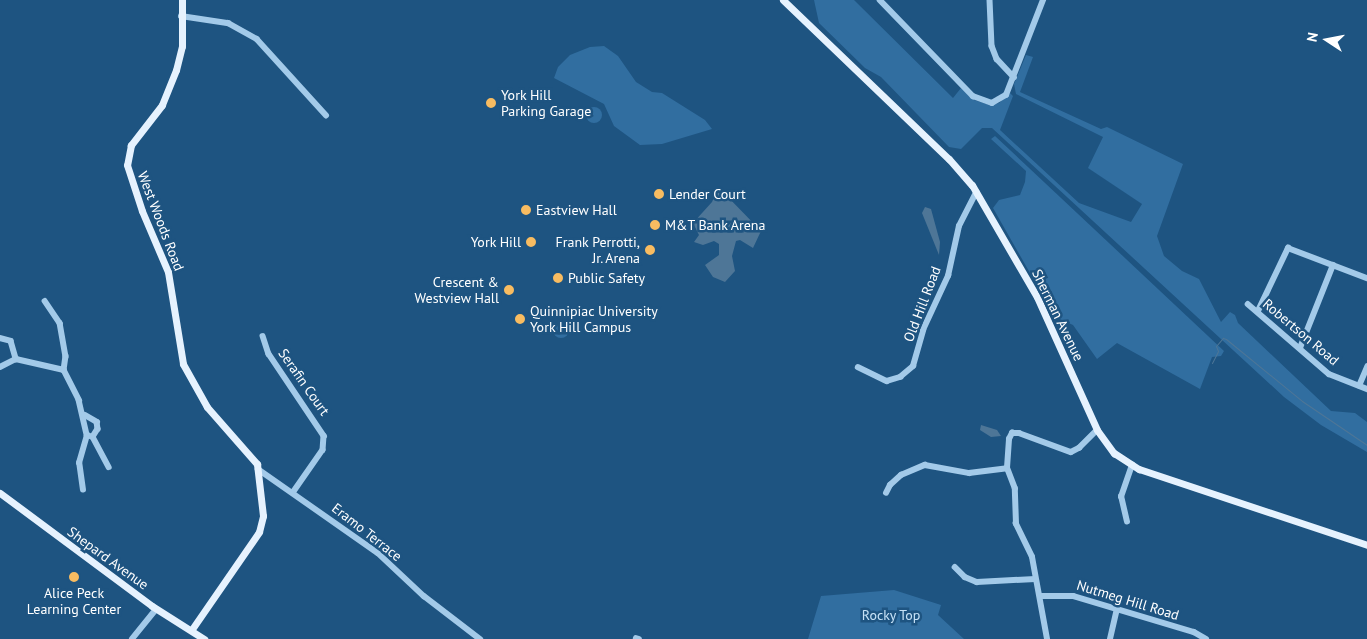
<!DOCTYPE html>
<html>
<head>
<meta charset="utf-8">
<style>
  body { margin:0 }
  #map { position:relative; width:1367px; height:639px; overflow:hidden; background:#1e5481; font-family:"PT Sans",sans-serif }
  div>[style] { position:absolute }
  .green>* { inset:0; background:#316ea0 }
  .round { border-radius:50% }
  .water>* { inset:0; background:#4e7697 }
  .stream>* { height:1px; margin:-0.5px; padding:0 0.5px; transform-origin:0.5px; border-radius:0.5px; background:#4e7697 }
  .minor>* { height:5.5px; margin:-2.75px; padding:0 2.75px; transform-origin:2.75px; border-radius:2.75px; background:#a3cae9 }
  .major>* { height:7px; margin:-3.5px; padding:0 3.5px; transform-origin:3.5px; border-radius:3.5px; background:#e6f2fe }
  .dots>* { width:14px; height:14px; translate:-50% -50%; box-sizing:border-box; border:2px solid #1e5481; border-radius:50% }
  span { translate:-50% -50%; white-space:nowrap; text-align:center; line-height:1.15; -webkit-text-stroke:5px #1e5481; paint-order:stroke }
  .poi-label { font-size:14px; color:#fff }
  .left { translate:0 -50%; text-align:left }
  .right { translate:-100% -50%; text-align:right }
  .street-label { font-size:14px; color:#fff }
  .park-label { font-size:14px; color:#c7e2f7 }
  .north { position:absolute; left:1302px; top:15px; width:50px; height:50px; -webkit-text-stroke:4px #1e5481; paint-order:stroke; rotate:281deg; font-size:14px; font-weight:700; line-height:20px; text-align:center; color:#fff }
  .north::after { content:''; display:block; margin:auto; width:18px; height:22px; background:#fff; clip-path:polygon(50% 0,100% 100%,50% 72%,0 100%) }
</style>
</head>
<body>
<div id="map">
  <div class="green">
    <div style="clip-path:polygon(814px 0,854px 0,953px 98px,961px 88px,974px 100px,990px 105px,999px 103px,1010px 93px,1013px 96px,1000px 130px,1079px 203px,1131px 222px,1142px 204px,1088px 168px,1103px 137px,1016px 94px,1014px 84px,1026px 55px,1033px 57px,1020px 92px,1101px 129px,1107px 127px,1183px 164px,1157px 236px,1164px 256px,1182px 271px,1199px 279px,1221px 322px,1230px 312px,1235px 315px,1238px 323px,1331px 411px,1355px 413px,1367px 422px,1367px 452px,1321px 425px,1284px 397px,992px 128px,982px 128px,961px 149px,949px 147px,881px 77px,865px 68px,819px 23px)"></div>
    <div style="clip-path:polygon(604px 46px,618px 56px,636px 82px,652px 92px,662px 93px,705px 120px,712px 129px,662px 144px,640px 145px,614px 126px,604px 104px,554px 78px,558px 67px,570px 55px,590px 47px)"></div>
    <div class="round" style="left:586px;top:107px;width:16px;height:16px"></div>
    <div style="clip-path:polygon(995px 136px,1224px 351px,1221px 356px,1212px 357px,1200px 389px,1117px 343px,1097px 359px,1073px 325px,1055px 317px,993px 208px,999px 200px,1020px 195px,1025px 182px,1026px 171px,991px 139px)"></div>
    <div class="round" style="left:553px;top:322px;width:16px;height:16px"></div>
    <div style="clip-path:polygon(894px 590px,941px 605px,938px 615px,964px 639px,808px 639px,821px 596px)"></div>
  </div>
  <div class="water">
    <div style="clip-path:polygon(716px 193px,724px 193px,761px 231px,753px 248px,740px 240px,736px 241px,732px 256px,735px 271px,725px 282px,713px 277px,705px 265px,719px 255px,719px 244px,714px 241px,703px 245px,694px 242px,699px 235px,693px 223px,712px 202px)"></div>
    <div style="clip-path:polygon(925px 207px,931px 209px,940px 242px,939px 255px,922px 213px)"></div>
    <div style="clip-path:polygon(981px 425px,997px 430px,1001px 436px,991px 437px,980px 430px)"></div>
  </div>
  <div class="stream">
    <div style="left:1212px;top:363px;width:13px;rotate:-63deg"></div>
    <div style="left:1218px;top:351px;width:5px;rotate:-112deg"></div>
    <div style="left:1216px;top:346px;width:11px;rotate:-49deg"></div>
    <div style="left:1223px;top:338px;width:3px;rotate:18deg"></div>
    <div style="left:1226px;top:339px;width:98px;rotate:39.2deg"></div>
    <div style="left:1302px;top:401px;width:78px;rotate:34.1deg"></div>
  </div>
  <div class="minor">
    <div style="left:880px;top:0;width:134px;rotate:45.9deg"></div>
    <div style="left:973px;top:96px;width:20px;rotate:20deg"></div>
    <div style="left:992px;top:103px;width:16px;rotate:-30deg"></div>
    <div style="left:1006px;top:95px;width:102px;rotate:-68.7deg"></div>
    <div style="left:990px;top:0;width:46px;rotate:87.5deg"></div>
    <div style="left:992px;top:46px;width:14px;rotate:69deg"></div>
    <div style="left:997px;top:59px;width:25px;rotate:47deg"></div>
    <div style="left:181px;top:16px;width:48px;rotate:8.5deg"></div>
    <div style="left:228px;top:23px;width:33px;rotate:29deg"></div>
    <div style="left:257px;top:39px;width:103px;rotate:47.8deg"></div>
    <div style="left:45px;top:301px;width:27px;rotate:56deg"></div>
    <div style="left:60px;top:323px;width:34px;rotate:80deg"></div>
    <div style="left:66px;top:356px;width:14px;rotate:98deg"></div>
    <div style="left:1248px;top:304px;width:107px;rotate:40.8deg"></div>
    <div style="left:1329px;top:374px;width:41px;rotate:21.5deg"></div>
    <div style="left:1258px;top:311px;width:70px;rotate:-64.5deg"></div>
    <div style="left:1288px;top:248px;width:85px;rotate:20.8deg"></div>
    <div style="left:263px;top:336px;width:19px;rotate:72deg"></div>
    <div style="left:269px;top:354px;width:99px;rotate:56.1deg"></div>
    <div style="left:324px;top:436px;width:14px;rotate:94deg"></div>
    <div style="left:323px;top:450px;width:52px;rotate:124.9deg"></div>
    <div style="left:0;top:338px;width:11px;rotate:15deg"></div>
    <div style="left:11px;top:341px;width:19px;rotate:74deg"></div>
    <div style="left:1300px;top:348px;width:89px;rotate:-68.3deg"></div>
    <div style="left:0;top:367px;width:18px;rotate:-27deg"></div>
    <div style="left:16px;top:359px;width:49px;rotate:12.9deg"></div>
    <div style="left:64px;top:370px;width:34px;rotate:63deg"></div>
    <div style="left:79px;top:400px;width:36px;rotate:77deg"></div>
    <div style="left:87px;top:435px;width:6px;rotate:18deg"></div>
    <div style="left:93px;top:437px;width:34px;rotate:62deg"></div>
    <div style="left:858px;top:367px;width:32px;rotate:26deg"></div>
    <div style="left:887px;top:381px;width:14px;rotate:-17deg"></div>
    <div style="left:900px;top:377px;width:17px;rotate:-40deg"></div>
    <div style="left:913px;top:366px;width:37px;rotate:-74deg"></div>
    <div style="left:923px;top:330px;width:60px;rotate:-65.2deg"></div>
    <div style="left:948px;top:276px;width:51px;rotate:-77.6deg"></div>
    <div style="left:959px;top:226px;width:38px;rotate:-63deg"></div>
    <div style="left:1359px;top:386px;width:21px;rotate:-67deg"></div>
    <div style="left:85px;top:415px;width:14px;rotate:30deg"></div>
    <div style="left:97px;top:422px;width:7px;rotate:82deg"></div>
    <div style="left:98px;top:429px;width:9px;rotate:122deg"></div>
    <div style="left:258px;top:469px;width:146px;rotate:35deg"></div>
    <div style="left:378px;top:553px;width:63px;rotate:43.1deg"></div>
    <div style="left:424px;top:596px;width:71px;rotate:37.5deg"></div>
    <div style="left:83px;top:490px;width:27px;rotate:-98deg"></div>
    <div style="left:79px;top:463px;width:29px;rotate:-74deg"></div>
    <div style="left:886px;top:493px;width:9px;rotate:-63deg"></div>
    <div style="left:890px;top:485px;width:15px;rotate:-42deg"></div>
    <div style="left:901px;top:475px;width:26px;rotate:-23deg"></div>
    <div style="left:925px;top:465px;width:45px;rotate:10.3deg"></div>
    <div style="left:969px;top:473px;width:38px;rotate:-7deg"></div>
    <div style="left:1127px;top:522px;width:26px;rotate:-103deg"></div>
    <div style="left:1121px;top:497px;width:34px;rotate:-71deg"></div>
    <div style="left:955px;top:567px;width:14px;rotate:45deg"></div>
    <div style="left:965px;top:577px;width:13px;rotate:23deg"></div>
    <div style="left:977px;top:582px;width:58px;rotate:-3deg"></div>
    <div style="left:1040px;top:596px;width:33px"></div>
    <div style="left:1073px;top:596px;width:126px;rotate:16.6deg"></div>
    <div style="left:1194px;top:632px;width:14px;rotate:30deg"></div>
    <div style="left:636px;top:638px;width:3px;rotate:18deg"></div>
    <div style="left:132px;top:639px;width:38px;rotate:-51deg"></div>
    <div style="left:1047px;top:639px;width:83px;rotate:-100.4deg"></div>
    <div style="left:1032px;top:557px;width:37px;rotate:-116deg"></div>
    <div style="left:1016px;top:524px;width:35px;rotate:-92deg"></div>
    <div style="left:1015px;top:489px;width:22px;rotate:-111deg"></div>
    <div style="left:1007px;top:468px;width:29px;rotate:-86deg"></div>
    <div style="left:1009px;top:439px;width:7px;rotate:-63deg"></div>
    <div style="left:1012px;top:433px;width:7px"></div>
    <div style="left:1019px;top:433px;width:55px;rotate:20.1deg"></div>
    <div style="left:1071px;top:452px;width:9px;rotate:-27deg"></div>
    <div style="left:1079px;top:448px;width:25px;rotate:-45deg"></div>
    <div style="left:1110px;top:639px;width:31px;rotate:-77deg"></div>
  </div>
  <div class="major">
    <div style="left:182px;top:0;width:46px;rotate:90deg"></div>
    <div style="left:182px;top:46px;width:25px;rotate:104deg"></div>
    <div style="left:176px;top:70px;width:38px;rotate:112deg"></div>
    <div style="left:162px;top:105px;width:51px;rotate:127.8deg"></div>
    <div style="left:131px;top:145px;width:20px;rotate:101deg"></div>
    <div style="left:127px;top:165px;width:48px;rotate:71.9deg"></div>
    <div style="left:142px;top:211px;width:66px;rotate:66.9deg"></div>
    <div style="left:168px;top:272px;width:93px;rotate:80.7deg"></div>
    <div style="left:183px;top:364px;width:49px;rotate:60.8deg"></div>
    <div style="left:207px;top:407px;width:76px;rotate:48.7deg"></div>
    <div style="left:257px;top:464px;width:52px;rotate:83.4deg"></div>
    <div style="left:263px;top:516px;width:16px;rotate:104deg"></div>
    <div style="left:259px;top:532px;width:118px;rotate:124.6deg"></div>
    <div style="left:783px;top:0;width:230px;rotate:43.8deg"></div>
    <div style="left:949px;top:159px;width:35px;rotate:49deg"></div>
    <div style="left:972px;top:185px;width:129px;rotate:59.9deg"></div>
    <div style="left:1037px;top:297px;width:146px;rotate:65.7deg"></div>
    <div style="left:1097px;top:430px;width:29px;rotate:54deg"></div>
    <div style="left:1114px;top:453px;width:30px;rotate:33deg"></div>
    <div style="left:1139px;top:469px;width:240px;rotate:18.4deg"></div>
    <div style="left:0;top:493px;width:189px;rotate:36.6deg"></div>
    <div style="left:152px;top:606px;width:62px;rotate:32.4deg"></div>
  </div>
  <div class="dots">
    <div style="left:491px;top:103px;background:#f8bc61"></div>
    <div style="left:659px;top:194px;background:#f8bc61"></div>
    <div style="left:526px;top:210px;background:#f8bc61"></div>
    <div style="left:655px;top:225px;background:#f8bc61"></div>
    <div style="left:531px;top:242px;background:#f8bc61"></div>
    <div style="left:650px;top:250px;background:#f8bc61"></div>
    <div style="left:558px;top:278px;background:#f8bc61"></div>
    <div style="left:509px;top:290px;background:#f8bc61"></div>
    <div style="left:520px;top:319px;background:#f8bc61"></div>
    <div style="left:74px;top:577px;background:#f8bc61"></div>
  </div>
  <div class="poi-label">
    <span class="left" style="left:501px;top:103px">York Hill<br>Parking Garage</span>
    <span class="left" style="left:669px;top:194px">Lender Court</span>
    <span class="left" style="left:536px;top:210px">Eastview Hall</span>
    <span class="left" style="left:665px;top:225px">M&amp;T Bank Arena</span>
    <span class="right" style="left:521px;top:242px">York Hill</span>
    <span class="right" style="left:640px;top:250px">Frank Perrotti,<br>Jr. Arena</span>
    <span class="left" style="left:568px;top:278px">Public Safety</span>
    <span class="right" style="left:499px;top:290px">Crescent &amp;<br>Westview Hall</span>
    <span class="left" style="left:530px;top:319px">Quinnipiac University<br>York Hill Campus</span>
    <span style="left:74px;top:601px">Alice Peck<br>Learning Center</span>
  </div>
  <div class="street-label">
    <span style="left:161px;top:221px;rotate:69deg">West Woods Road</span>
    <span style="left:922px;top:304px;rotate:-69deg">Old Hill Road</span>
    <span style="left:1058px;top:315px;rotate:64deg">Sherman Avenue</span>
    <span style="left:1301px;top:332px;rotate:40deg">Robertson Road</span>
    <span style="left:304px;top:382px;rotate:55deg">Serafin Court</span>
    <span style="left:367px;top:532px;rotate:38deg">Eramo Terrace</span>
    <span style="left:108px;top:558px;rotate:36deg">Shepard Avenue</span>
    <span style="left:1128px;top:600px;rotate:17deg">Nutmeg Hill Road</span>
  </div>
  <div class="park-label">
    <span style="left:891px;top:615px">Rocky Top</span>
  </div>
  <div class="north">N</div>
</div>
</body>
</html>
